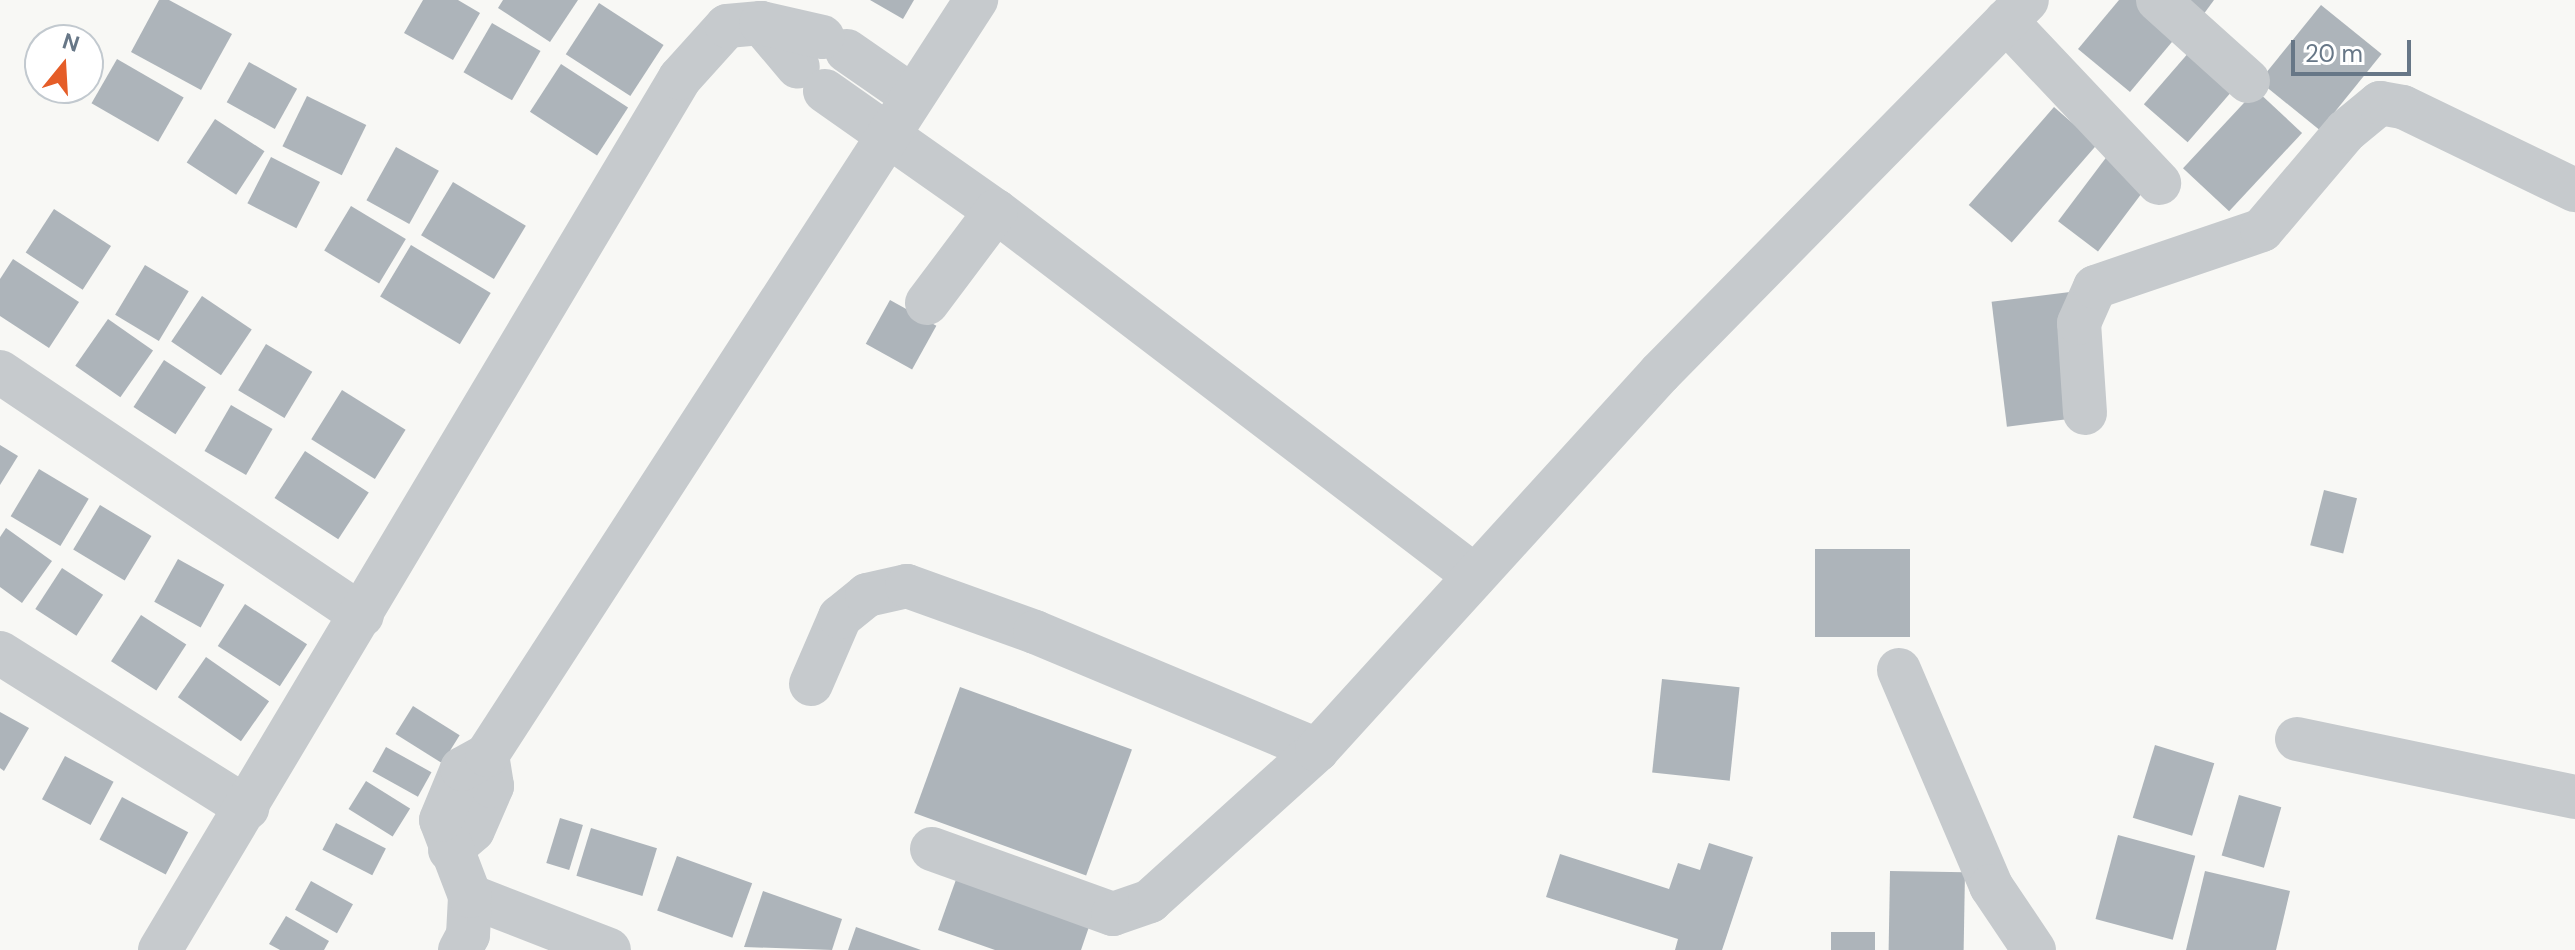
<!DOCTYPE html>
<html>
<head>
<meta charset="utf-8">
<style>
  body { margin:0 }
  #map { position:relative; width:2575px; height:950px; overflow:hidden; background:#f8f8f5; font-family:"DM Sans",sans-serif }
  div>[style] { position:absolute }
  .building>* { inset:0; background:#adb4ba; transform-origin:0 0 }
  .minor>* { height:44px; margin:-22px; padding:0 22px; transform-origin:22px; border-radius:22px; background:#c6cacd }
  span { translate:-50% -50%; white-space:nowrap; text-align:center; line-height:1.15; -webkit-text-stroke:8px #fff; paint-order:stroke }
  .north { position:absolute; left:24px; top:24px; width:80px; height:80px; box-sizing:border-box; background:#fff; border:2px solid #c2c9cf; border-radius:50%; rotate:18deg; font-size:22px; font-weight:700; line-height:32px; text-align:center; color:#677787 }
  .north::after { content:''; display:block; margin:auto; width:28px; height:36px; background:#e55d28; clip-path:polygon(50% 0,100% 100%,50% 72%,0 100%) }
  .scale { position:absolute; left:2291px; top:40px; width:120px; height:36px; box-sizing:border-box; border:4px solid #677787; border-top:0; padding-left:10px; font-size:24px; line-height:28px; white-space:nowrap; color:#677787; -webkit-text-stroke:6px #fff; paint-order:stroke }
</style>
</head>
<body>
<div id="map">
  <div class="building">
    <div style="clip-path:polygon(159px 0,169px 0,232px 34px,201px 90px,131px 52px)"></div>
    <div style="clip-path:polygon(423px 0,458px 0,480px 13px,453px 60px,404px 33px)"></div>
    <div style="clip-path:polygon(503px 0,578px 0,550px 42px,498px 8px)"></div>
    <div style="clip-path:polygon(870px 0,914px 0,903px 19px)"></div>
    <div style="clip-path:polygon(2119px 0,2147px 0,2182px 30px,2130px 92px,2078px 49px)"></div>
    <div style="clip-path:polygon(2182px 0,2214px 0,2203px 15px)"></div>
    <div style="left:599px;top:3px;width:77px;height:61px;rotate:33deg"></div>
    <div style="left:2321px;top:5px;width:78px;height:98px;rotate:39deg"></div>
    <div style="left:492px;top:23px;width:56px;height:57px;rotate:30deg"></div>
    <div style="left:2197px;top:43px;width:58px;height:81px;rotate:41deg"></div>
    <div style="left:117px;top:59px;width:77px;height:51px;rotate:30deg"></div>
    <div style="left:249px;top:62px;width:55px;height:46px;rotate:29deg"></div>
    <div style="left:561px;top:64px;width:80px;height:57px;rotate:33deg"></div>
    <div style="left:2256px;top:90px;width:63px;height:107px;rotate:43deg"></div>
    <div style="left:307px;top:96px;width:66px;height:56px;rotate:26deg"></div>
    <div style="left:2054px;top:107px;width:57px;height:130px;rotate:41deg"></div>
    <div style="left:215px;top:119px;width:59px;height:52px;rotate:33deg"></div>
    <div style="left:396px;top:147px;width:49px;height:61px;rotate:29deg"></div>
    <div style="left:2108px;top:155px;width:50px;height:83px;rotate:37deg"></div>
    <div style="left:271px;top:157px;width:55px;height:52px;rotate:27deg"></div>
    <div style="left:453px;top:182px;width:85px;height:62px;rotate:31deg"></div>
    <div style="left:351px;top:206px;width:64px;height:52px;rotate:31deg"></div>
    <div style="left:54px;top:209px;width:68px;height:52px;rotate:33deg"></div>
    <div style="left:411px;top:245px;width:93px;height:60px;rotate:31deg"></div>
    <div style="clip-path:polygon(13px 259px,79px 302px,49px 348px,0 316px,0 279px)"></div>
    <div style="left:145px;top:265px;width:51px;height:58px;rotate:31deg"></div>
    <div style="left:2070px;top:292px;width:126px;height:79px;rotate:83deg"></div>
    <div style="left:202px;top:296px;width:60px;height:55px;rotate:34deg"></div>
    <div style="left:890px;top:300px;width:53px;height:50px;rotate:29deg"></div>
    <div style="left:108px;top:319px;width:55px;height:57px;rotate:35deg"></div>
    <div style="left:266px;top:344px;width:54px;height:54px;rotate:31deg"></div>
    <div style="left:164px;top:360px;width:50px;height:56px;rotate:33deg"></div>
    <div style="left:342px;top:390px;width:75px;height:58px;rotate:32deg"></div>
    <div style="left:231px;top:405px;width:48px;height:53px;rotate:30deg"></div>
    <div style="clip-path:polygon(0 445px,18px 456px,0 485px)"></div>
    <div style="left:305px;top:451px;width:76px;height:56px;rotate:33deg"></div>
    <div style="left:39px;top:469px;width:58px;height:55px;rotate:31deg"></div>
    <div style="left:2324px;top:490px;width:34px;height:57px;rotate:14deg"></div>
    <div style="left:100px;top:505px;width:60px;height:52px;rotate:31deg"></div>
    <div style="clip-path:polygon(6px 528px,52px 561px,22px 603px,0 587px,0 537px)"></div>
    <div style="left:1815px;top:549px;width:95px;height:88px"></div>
    <div style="left:178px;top:559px;width:53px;height:49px;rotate:29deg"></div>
    <div style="left:62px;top:568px;width:49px;height:49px;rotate:33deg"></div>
    <div style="left:245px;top:604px;width:74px;height:50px;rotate:33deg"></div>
    <div style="left:141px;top:615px;width:54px;height:55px;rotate:33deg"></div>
    <div style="left:206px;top:657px;width:77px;height:49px;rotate:35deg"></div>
    <div style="left:1662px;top:679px;width:78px;height:94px;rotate:6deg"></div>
    <div style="left:960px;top:687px;width:183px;height:134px;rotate:20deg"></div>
    <div style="left:413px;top:706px;width:55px;height:33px;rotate:32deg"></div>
    <div style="clip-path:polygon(0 712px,29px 728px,4px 771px,0 768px)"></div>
    <div style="left:2155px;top:745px;width:62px;height:76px;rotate:17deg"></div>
    <div style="left:386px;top:747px;width:52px;height:28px;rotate:29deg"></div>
    <div style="left:65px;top:756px;width:55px;height:49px;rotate:28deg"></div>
    <div style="left:366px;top:781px;width:52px;height:33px;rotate:32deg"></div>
    <div style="left:2239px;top:795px;width:44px;height:63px;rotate:16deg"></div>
    <div style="left:122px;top:797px;width:75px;height:48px;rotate:28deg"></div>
    <div style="left:560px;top:818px;width:24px;height:47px;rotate:17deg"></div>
    <div style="left:336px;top:823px;width:56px;height:30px;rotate:27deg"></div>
    <div style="left:591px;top:828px;width:69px;height:50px;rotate:17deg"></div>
    <div style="left:2118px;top:835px;width:80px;height:87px;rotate:15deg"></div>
    <div style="clip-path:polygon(1709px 843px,1753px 857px,1722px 950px,1675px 950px,1678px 939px,1546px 897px,1560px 854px,1669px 889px,1678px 863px,1700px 870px)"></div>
    <div style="left:677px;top:856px;width:80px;height:58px;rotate:20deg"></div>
    <div style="left:1890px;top:871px;width:75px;height:79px;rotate:1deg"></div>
    <div style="clip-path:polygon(2205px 871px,2290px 891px,2276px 950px,2186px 950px)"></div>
    <div style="clip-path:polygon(958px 874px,1091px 921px,1081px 950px,995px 950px,938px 930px)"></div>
    <div style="left:311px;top:881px;width:48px;height:33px;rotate:29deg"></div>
    <div style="clip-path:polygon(763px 891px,842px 919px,832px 950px,744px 947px)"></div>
    <div style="clip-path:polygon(286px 916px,329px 941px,324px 950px,280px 950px,269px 944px)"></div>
    <div style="clip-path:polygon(856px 927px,921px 950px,848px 950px)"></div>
    <div style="left:1831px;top:932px;width:44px;height:18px"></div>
  </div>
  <div class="minor">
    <div style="left:2158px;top:0;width:121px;rotate:42deg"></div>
    <div style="left:2006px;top:21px;width:223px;rotate:46.6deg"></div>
    <div style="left:761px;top:23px;width:57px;rotate:49.9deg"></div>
    <div style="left:847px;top:51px;width:79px;rotate:34.7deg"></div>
    <div style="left:825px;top:91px;width:209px;rotate:35.1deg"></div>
    <div style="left:996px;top:211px;width:602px;rotate:37.31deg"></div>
    <div style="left:927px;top:303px;width:115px;rotate:-53.1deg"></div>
    <div style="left:0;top:372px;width:436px;rotate:33.9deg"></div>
    <div style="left:2085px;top:413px;width:90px;rotate:-93.8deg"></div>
    <div style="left:2079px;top:323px;width:39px;rotate:-66deg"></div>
    <div style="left:2095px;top:287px;width:176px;rotate:-18.8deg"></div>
    <div style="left:2262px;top:230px;width:130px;rotate:-49.7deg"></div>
    <div style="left:2346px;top:131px;width:44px;rotate:-39.5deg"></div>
    <div style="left:2380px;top:103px;width:23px;rotate:10deg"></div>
    <div style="left:2403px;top:107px;width:191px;rotate:25.8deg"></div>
    <div style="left:0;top:653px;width:292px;rotate:32.1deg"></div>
    <div style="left:1899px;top:670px;width:235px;rotate:66.9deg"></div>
    <div style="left:1991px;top:886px;width:77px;rotate:56.1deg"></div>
    <div style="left:811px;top:684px;width:73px;rotate:-66.6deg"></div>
    <div style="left:840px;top:617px;width:35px;rotate:-39deg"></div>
    <div style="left:867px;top:595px;width:41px;rotate:-12.7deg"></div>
    <div style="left:907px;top:586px;width:136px;rotate:19.8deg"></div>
    <div style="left:1035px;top:632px;width:306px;rotate:22.7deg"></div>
    <div style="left:2297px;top:739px;width:284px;rotate:11.8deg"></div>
    <div style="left:932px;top:849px;width:192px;rotate:19.8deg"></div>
    <div style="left:1113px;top:914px;width:39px;rotate:-19deg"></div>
    <div style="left:1150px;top:901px;width:225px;rotate:-42.1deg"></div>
    <div style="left:1317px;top:750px;width:510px;rotate:-47.7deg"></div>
    <div style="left:1660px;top:373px;width:523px;rotate:-45.46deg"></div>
    <div style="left:450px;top:850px;width:30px;rotate:-41deg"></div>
    <div style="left:473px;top:830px;width:48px;rotate:-66.6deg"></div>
    <div style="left:492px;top:786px;width:31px;rotate:-99deg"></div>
    <div style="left:470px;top:896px;width:149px;rotate:21.2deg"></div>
    <div style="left:160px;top:950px;width:1015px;rotate:-59.19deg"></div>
    <div style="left:680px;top:78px;width:70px;rotate:-47.9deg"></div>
    <div style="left:727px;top:26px;width:34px;rotate:-5deg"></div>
    <div style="left:761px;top:23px;width:63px;rotate:12.9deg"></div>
    <div style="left:460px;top:950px;width:17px;rotate:-62deg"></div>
    <div style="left:468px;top:935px;width:39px;rotate:-87deg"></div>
    <div style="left:470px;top:896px;width:81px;rotate:-110.9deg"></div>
    <div style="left:441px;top:820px;width:55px;rotate:-67.6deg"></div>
    <div style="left:462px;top:769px;width:29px;rotate:-29deg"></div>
    <div style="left:487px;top:755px;width:900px;rotate:-57.07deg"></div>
  </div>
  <div class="north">N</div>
  <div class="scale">20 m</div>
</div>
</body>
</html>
